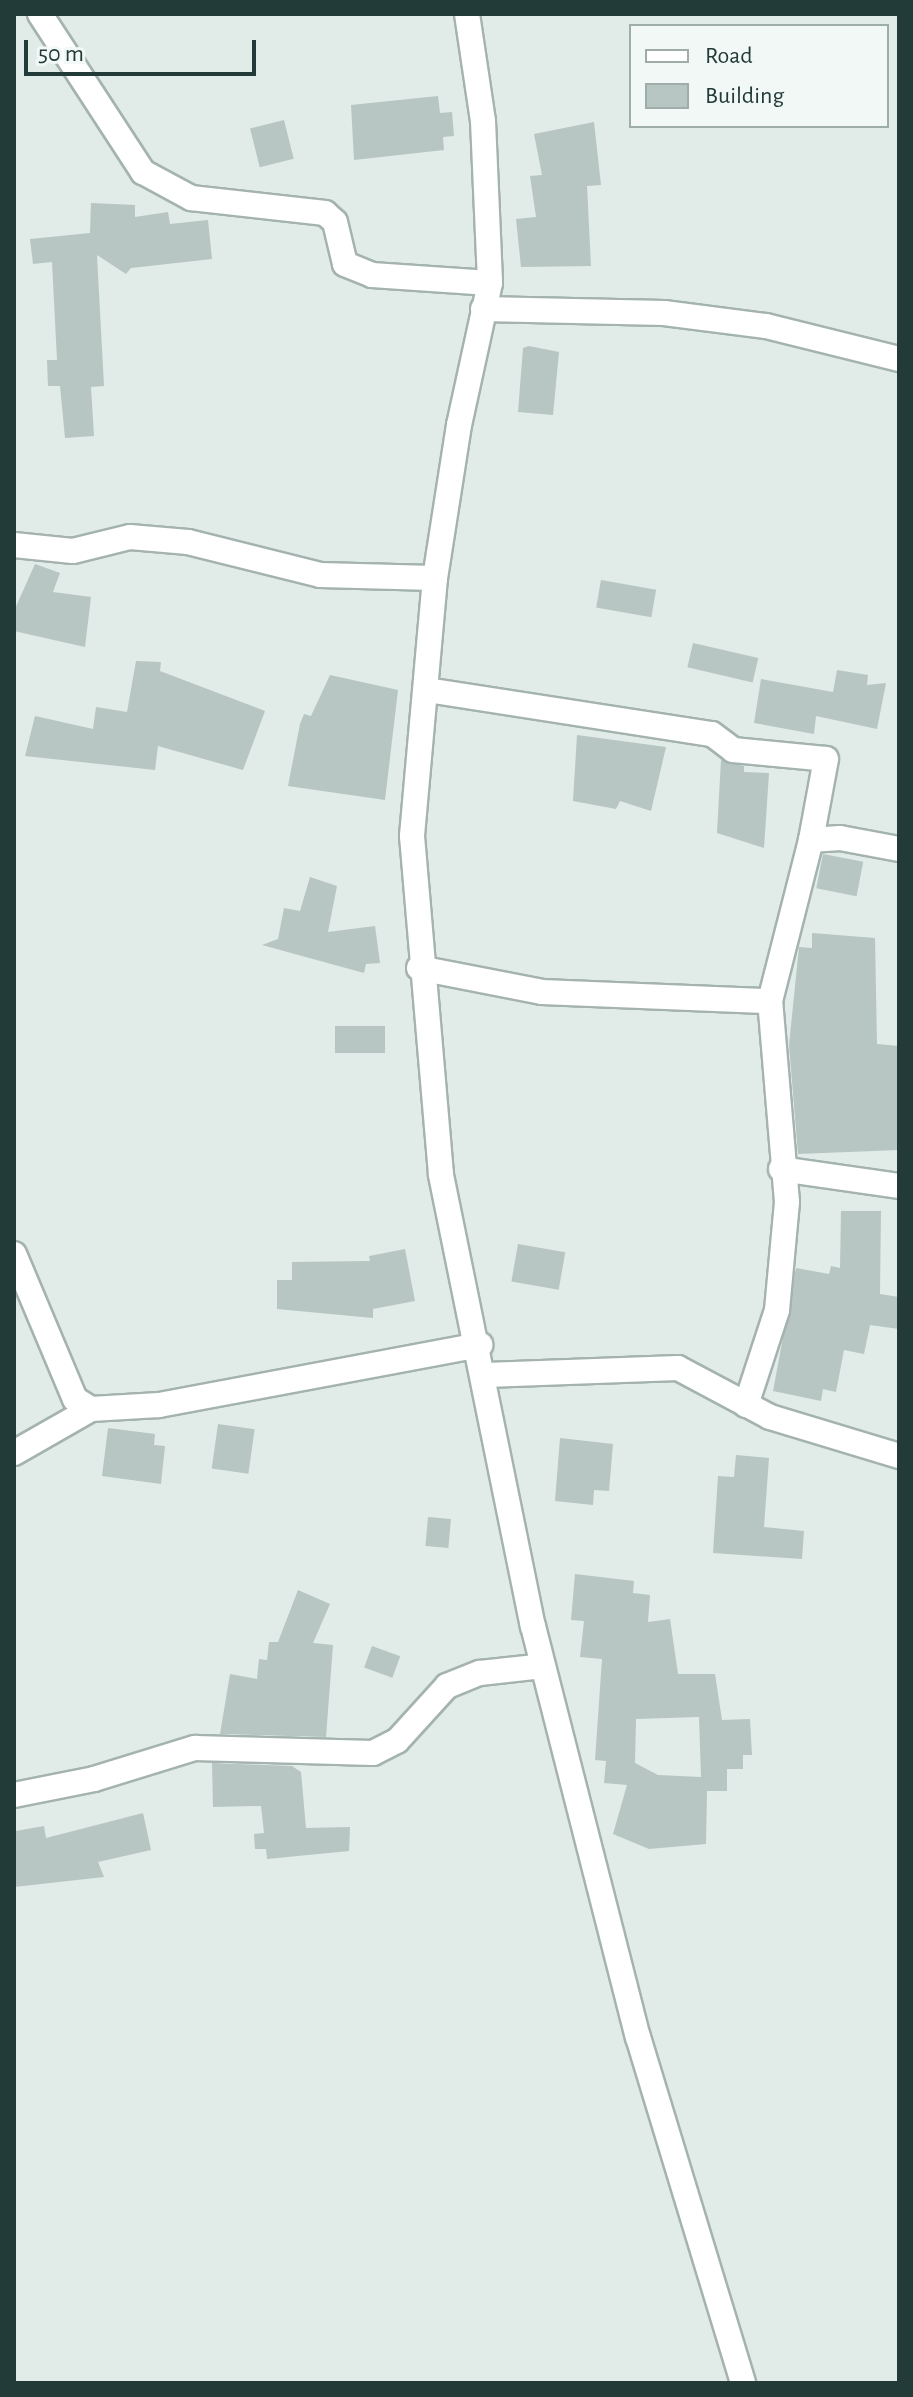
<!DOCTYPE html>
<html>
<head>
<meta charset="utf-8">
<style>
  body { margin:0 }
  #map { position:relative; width:913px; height:2397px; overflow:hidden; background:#e1ebe8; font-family:"Alegreya Sans",sans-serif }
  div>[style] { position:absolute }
  .building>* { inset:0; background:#b7c6c2; transform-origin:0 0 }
  .roads { filter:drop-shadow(2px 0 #a4b3b0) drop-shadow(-2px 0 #a4b3b0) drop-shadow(0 2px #a4b3b0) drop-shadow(0 -2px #a4b3b0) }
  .minor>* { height:24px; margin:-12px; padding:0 12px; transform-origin:12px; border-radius:12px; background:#fff }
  span { translate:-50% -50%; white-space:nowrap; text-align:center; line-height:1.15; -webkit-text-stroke:6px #f1f8f6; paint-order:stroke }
  .frame { position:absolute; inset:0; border:16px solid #223b38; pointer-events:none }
  .legend { position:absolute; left:629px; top:24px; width:260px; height:104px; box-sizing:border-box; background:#f1f8f6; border:2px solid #9eacaa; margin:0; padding:10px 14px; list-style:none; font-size:24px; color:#223b38 }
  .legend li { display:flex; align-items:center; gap:16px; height:40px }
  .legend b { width:40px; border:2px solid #9eacaa }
  .scale { position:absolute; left:24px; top:40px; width:232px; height:36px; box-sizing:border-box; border:4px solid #223b38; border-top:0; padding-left:10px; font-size:24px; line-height:28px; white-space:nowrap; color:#223b38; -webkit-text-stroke:6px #f1f8f6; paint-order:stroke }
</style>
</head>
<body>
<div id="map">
  <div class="building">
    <div style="clip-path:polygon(438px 96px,440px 113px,452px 112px,454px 136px,443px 137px,444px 150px,354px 160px,351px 105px)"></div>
    <div style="left:284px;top:120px;width:40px;height:35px;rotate:76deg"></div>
    <div style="clip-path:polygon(594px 122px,601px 185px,587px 186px,591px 266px,521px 267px,516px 219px,536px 217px,530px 176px,542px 175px,534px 134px)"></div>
    <div style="clip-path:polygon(91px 203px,135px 205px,135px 217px,168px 212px,170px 224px,208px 220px,212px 259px,131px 268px,126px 274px,97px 255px,104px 386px,91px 387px,94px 436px,65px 438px,60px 386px,48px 386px,47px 360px,57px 360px,52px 262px,33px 264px,30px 239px,90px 233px)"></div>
    <div style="clip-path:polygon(529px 346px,559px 352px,553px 415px,518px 412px,523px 348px)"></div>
    <div style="clip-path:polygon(35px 564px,60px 573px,53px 592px,91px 597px,85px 647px,14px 631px,14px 611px)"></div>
    <div style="left:601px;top:580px;width:56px;height:28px;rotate:10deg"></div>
    <div style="left:693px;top:643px;width:67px;height:25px;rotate:13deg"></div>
    <div style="clip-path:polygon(136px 661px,161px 662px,160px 671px,265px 711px,243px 770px,158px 746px,155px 770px,25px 756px,35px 716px,93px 729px,96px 707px,127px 712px)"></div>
    <div style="clip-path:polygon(837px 670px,868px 675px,867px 685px,886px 683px,877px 729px,816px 716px,814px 734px,754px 723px,761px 679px,833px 692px)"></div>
    <div style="clip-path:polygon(330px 675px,398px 690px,385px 800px,288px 786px,300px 724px,304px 714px,311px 716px)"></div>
    <div style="clip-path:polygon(577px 735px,666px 747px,651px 811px,620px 801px,616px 809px,573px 801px)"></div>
    <div style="clip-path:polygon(721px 760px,744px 766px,744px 772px,769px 773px,764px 848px,717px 833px)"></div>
    <div style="left:823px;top:854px;width:41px;height:35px;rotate:11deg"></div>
    <div style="clip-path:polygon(310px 877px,337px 886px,328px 932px,375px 926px,380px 963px,366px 964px,364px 973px,262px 945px,278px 939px,284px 908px,300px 911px)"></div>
    <div style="clip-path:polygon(812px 933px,875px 938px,877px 1044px,899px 1046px,899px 1150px,798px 1154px,789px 1045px,799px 947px,812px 948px)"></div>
    <div style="left:335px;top:1026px;width:50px;height:27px"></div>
    <div style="clip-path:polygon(841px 1211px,881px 1211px,880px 1294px,899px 1297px,899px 1329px,870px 1325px,864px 1354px,844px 1350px,836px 1392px,823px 1389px,821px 1401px,773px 1391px,796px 1268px,829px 1274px,831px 1266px,840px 1268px)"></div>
    <div style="left:518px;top:1244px;width:48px;height:38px;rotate:10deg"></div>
    <div style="clip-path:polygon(405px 1249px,415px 1301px,373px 1309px,373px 1318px,277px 1309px,277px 1280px,292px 1280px,292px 1262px,370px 1261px,369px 1256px)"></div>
    <div style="left:218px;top:1424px;width:37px;height:45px;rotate:8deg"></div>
    <div style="clip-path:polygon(108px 1428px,155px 1434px,154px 1445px,165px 1446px,161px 1484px,102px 1476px)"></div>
    <div style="clip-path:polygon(560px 1438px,613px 1444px,609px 1491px,594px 1490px,593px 1505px,555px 1501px)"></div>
    <div style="clip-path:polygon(736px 1455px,769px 1458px,764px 1527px,804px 1531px,802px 1559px,713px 1553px,718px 1476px,734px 1477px)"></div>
    <div style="left:428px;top:1517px;width:23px;height:29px;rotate:5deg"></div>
    <div style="clip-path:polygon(evenodd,575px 1574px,634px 1581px,633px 1593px,650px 1595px,648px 1622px,670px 1619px,678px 1674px,715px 1674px,722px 1720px,750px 1719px,752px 1755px,743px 1755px,743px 1769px,727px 1769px,727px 1791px,707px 1791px,706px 1844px,649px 1849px,613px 1834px,627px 1785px,604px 1783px,606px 1761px,595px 1760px,602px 1659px,580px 1657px,584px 1621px,571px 1620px,575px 1574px,699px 1717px,701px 1777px,658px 1775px,635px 1763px,636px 1719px,699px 1717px)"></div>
    <div style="clip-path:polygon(298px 1590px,330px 1604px,313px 1643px,333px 1645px,326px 1737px,220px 1734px,230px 1674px,257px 1679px,259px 1659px,267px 1660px,269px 1642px,278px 1642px)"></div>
    <div style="left:372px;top:1646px;width:30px;height:23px;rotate:20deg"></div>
    <div style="clip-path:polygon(212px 1763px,292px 1766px,301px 1772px,306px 1828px,350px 1827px,349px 1851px,267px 1859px,266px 1849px,255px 1849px,254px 1834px,264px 1833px,261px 1806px,213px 1807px)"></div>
    <div style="clip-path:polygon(143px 1813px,151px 1850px,98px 1862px,104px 1877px,14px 1887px,16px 1831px,44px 1826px,46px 1838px)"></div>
  </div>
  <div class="roads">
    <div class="minor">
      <div style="left:40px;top:14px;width:189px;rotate:56.9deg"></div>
      <div style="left:143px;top:172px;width:55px;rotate:28.4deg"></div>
      <div style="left:191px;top:198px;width:135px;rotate:6.4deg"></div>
      <div style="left:325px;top:213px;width:13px;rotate:42deg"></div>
      <div style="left:335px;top:222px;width:43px;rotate:76.6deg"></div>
      <div style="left:345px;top:264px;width:29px;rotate:22deg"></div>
      <div style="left:372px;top:275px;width:118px;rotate:3.9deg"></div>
      <div style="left:467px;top:14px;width:108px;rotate:81.5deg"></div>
      <div style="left:483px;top:121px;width:162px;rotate:87.5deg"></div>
      <div style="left:490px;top:283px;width:145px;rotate:102.3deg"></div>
      <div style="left:459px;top:425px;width:155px;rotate:98.9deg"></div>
      <div style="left:435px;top:578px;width:259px;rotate:95.1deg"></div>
      <div style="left:412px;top:836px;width:340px;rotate:85.1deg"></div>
      <div style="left:441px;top:1175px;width:460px;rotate:78.5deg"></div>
      <div style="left:533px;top:1626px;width:424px;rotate:75.7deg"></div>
      <div style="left:638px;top:2037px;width:362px;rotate:73.1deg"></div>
      <div style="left:483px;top:309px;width:181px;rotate:1.3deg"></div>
      <div style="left:664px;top:313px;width:103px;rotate:7.3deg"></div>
      <div style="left:766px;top:326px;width:137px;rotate:13.9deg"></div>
      <div style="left:14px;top:545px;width:59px;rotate:5.8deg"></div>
      <div style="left:73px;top:551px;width:59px;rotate:-13.8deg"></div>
      <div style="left:130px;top:537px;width:58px;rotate:4.9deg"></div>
      <div style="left:188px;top:542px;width:136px;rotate:14deg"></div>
      <div style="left:320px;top:575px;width:115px;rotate:1.5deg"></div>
      <div style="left:427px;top:690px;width:288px;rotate:8.8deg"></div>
      <div style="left:712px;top:734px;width:26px;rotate:37deg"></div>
      <div style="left:733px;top:750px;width:93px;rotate:5.5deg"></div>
      <div style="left:826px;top:759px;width:82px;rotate:100.5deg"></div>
      <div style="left:419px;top:968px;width:125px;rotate:11deg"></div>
      <div style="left:542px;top:992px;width:228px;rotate:2.3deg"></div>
      <div style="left:781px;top:1169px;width:119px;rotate:8.2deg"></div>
      <div style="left:14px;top:1254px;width:157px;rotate:67.2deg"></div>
      <div style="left:75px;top:1399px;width:19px;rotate:32deg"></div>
      <div style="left:91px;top:1409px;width:68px;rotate:-3.4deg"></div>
      <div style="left:159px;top:1405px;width:327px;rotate:-10.6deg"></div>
      <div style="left:486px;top:1375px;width:192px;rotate:-2.1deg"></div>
      <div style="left:678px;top:1368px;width:104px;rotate:28deg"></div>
      <div style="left:770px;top:1417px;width:135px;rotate:16.8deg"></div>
      <div style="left:746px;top:1405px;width:100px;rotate:-71.9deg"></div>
      <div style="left:777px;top:1310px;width:108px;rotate:-84.7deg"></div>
      <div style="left:787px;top:1202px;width:202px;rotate:-94.8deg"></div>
      <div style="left:770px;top:1001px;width:166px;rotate:-75.7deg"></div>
      <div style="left:811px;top:840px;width:29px;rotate:-4deg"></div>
      <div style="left:840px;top:838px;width:60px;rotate:10.6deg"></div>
      <div style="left:14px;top:1453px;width:89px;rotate:-29.7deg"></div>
      <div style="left:14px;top:1795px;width:82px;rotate:-11.3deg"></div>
      <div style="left:94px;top:1779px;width:106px;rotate:-17.1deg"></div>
      <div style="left:195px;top:1748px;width:178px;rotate:1.6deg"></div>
      <div style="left:373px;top:1753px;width:27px;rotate:-27deg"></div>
      <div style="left:397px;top:1741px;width:74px;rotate:-47.7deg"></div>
      <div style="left:447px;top:1686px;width:35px;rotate:-22deg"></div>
      <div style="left:480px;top:1673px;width:63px;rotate:-6.3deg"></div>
    </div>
  </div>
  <div class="frame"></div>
  <ul class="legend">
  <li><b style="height:10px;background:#fff"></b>Road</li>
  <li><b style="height:22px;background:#b7c6c2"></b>Building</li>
  </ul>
  <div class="scale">50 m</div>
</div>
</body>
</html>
